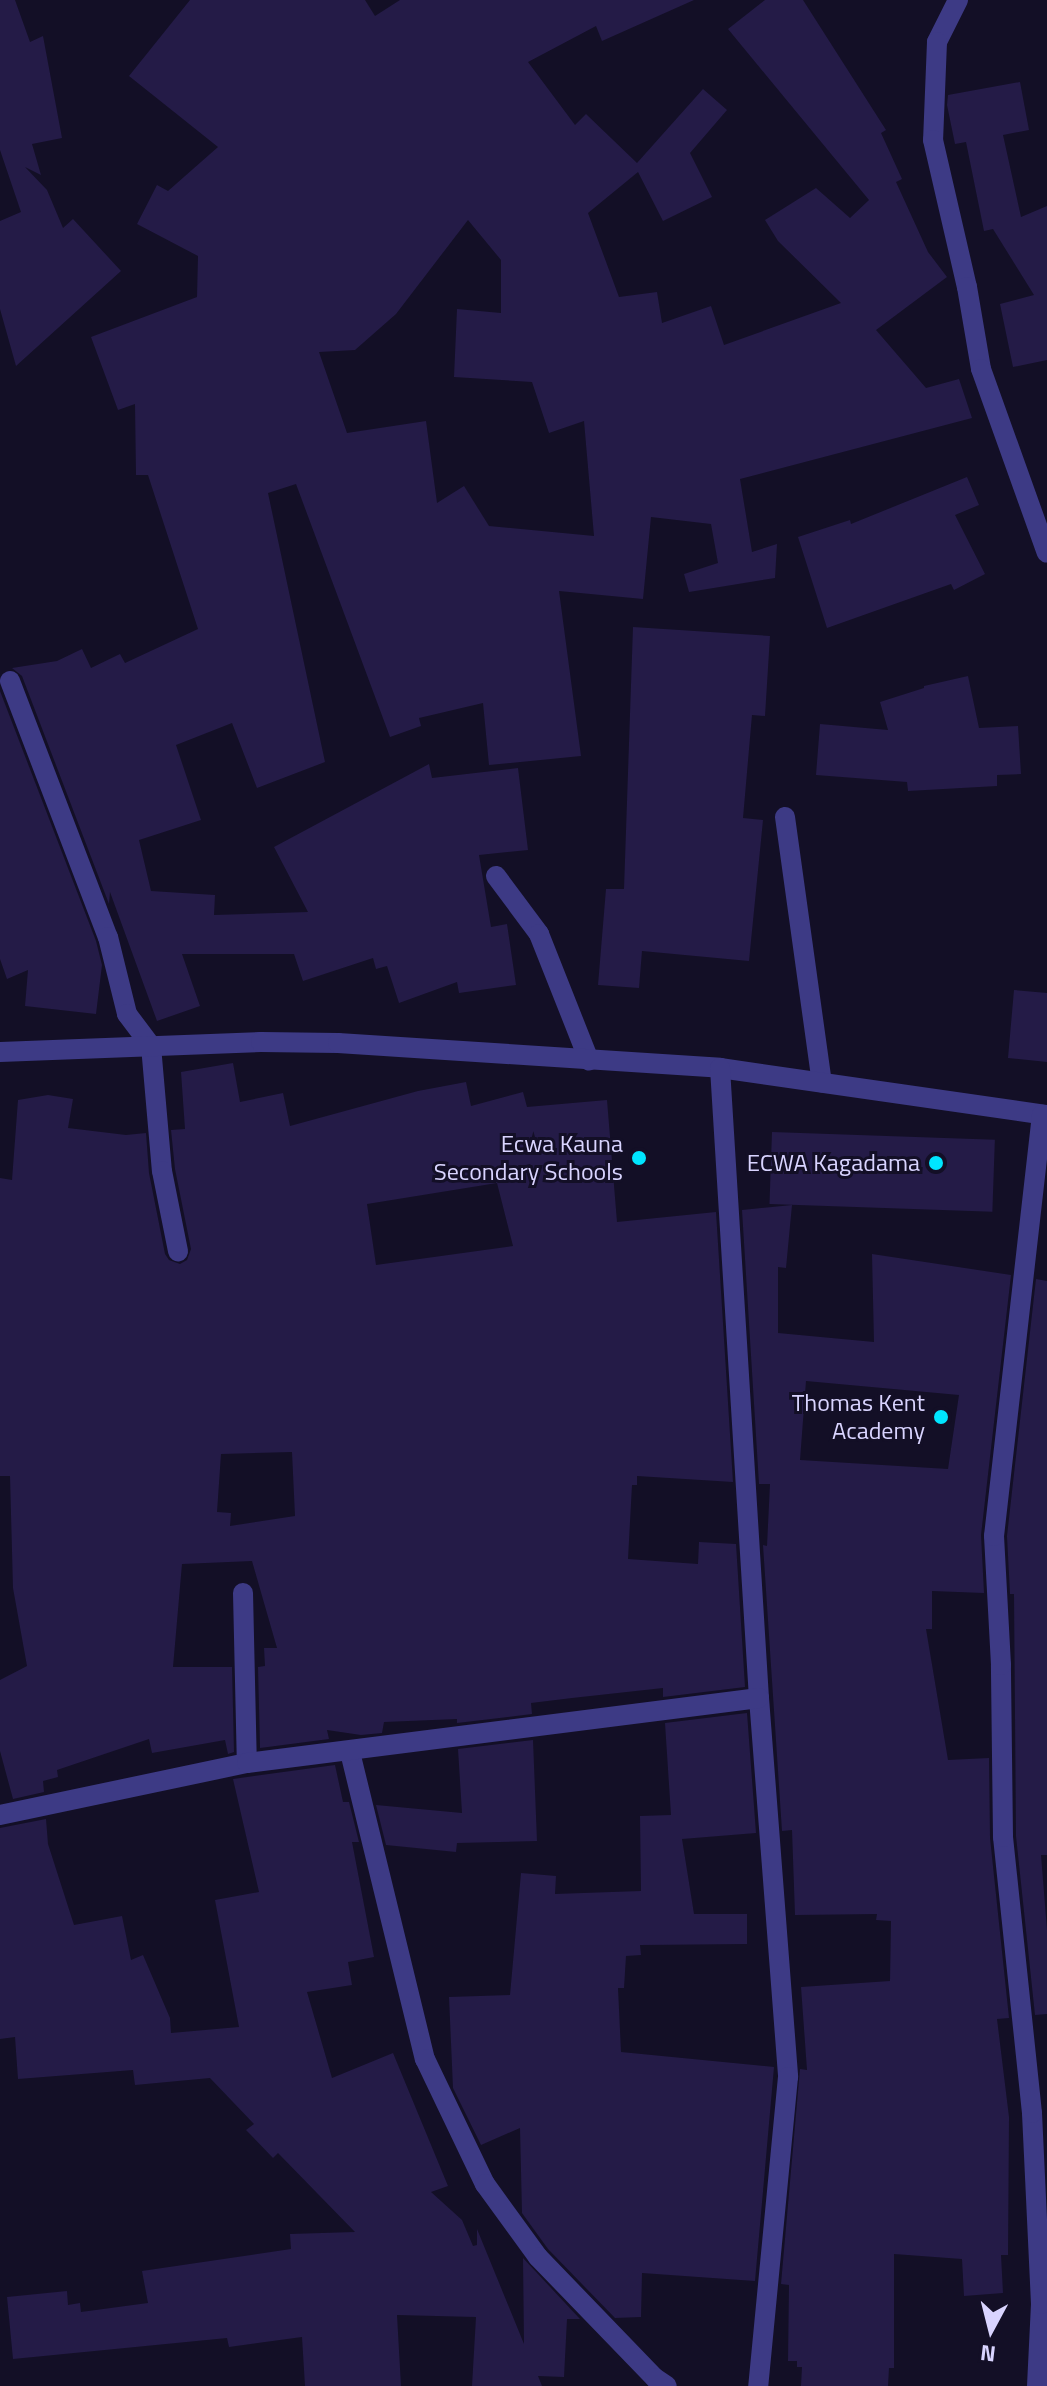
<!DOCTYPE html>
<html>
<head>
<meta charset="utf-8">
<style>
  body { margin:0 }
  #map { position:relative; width:1047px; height:2386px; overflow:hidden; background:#130f26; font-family:"Titillium Web",sans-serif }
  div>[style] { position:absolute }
  .building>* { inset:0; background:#241b47; transform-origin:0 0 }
  .minor>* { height:20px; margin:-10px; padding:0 10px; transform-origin:10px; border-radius:10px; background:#3d3a85 }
  .dots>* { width:22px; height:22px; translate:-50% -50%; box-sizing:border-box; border:4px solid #130f26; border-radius:50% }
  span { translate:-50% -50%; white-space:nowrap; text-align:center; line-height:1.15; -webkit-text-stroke:6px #130f26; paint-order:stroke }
  .poi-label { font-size:24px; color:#d9d4ff }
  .right { translate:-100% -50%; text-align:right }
  .north { position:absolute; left:951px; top:2290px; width:80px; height:80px; -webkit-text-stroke:6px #130f26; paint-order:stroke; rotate:187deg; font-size:22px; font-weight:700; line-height:32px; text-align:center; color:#d9d4ff }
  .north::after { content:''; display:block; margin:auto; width:28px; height:36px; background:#d9d4ff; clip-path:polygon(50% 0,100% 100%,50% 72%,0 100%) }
</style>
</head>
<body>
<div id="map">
  <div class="building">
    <div style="clip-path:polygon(0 0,15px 0,30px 42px,43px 36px,62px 138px,32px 144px,41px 175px,25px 167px,47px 190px,63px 228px,73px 219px,121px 271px,16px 366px,0 309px,0 221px,21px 212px,0 150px)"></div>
    <div style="clip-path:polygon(evenodd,190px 0,365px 0,375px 16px,400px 0,694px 0,602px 41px,596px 26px,528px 62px,575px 125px,586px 114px,637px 163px,703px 89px,727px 110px,690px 153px,712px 197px,663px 221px,638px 172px,588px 213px,619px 297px,657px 292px,662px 323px,711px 306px,724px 345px,841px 303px,778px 241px,765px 220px,816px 188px,850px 218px,869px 200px,728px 29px,765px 0,803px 0,886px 130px,881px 133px,902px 179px,896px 182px,928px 252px,947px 277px,876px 330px,926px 388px,959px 379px,972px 418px,740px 479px,752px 552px,777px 544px,775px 578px,689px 592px,684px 574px,718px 563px,711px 524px,651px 517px,643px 599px,559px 591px,581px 756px,489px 765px,483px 703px,419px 718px,421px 726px,390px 737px,296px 484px,268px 493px,325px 762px,257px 788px,232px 723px,176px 745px,201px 820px,139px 840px,151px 891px,215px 895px,214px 915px,308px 912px,274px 847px,429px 764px,432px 778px,518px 768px,528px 850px,479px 855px,491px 927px,507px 924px,516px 985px,459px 993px,457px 982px,399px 1003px,387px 966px,376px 969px,373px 958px,303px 981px,294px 954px,182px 954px,200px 1006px,157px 1021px,110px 892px,109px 904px,22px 676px,12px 668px,57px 661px,82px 649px,91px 668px,120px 654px,125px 663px,198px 629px,148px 475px,136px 475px,135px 404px,118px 410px,91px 337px,197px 297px,198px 256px,137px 224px,157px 185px,168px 191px,218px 147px,129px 76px,190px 0,468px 220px,501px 260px,501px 313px,457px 309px,454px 377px,532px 382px,549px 433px,584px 421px,594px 536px,489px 526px,464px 486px,437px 503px,426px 421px,347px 433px,319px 352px,355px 350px,396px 314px,468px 220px)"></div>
    <div style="clip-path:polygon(1020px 82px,1029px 130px,1003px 135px,1021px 217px,1047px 206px,1047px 360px,1013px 367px,1000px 304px,1034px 295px,993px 229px,984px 231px,966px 142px,955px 144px,947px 105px,948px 95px)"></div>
    <div style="clip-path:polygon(967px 477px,979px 505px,955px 515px,985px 574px,954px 590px,951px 584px,827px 628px,798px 537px,850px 520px,851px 524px)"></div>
    <div style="clip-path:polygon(633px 627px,770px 636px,765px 716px,752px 715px,743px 818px,763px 820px,749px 961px,642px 951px,639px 988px,598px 985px,606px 889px,624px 889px)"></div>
    <div style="clip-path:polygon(968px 676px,979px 728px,1018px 726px,1021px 774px,997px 775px,997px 786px,908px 791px,907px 782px,816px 775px,820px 724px,888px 730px,880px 702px,924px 688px,924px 686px)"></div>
    <div style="clip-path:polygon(0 691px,96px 941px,102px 965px,96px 1014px,25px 1006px,28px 970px,7px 979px,0 959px)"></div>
    <div style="clip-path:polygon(1014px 990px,1047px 993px,1047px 1062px,1008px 1058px)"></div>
    <div style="clip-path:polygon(evenodd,233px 1063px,240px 1102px,283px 1093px,290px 1126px,418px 1091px,466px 1082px,471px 1106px,523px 1092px,527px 1107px,607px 1100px,617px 1222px,716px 1212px,733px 1482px,637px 1476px,637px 1485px,632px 1485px,628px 1559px,698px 1564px,699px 1542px,736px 1544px,745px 1687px,663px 1697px,663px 1688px,572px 1698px,531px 1703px,532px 1714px,457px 1723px,457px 1719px,384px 1722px,382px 1733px,361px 1735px,327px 1730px,329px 1739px,260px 1748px,258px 1667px,265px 1666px,264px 1648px,277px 1648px,252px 1561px,182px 1564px,173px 1667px,232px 1667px,234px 1752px,228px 1754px,225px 1740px,152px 1753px,149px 1739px,57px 1770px,58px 1777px,43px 1781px,44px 1792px,13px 1799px,0 1751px,0 1680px,27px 1666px,13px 1588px,10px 1476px,0 1476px,0 1178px,12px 1180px,18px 1100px,48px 1095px,73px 1099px,68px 1128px,126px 1135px,146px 1133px,149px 1173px,165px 1254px,169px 1260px,180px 1264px,187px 1260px,191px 1249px,175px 1169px,171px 1130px,185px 1129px,181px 1072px,233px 1063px,497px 1183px,513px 1246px,376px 1265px,367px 1204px,497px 1183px,233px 1063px,292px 1452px,295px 1516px,230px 1526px,231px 1513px,217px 1512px,221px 1454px,292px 1452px)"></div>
    <div style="left:772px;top:1132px;width:223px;height:72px;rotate:2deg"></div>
    <div style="clip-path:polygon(evenodd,792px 1205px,786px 1268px,778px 1267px,778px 1333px,874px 1342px,872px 1254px,1011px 1275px,981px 1535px,984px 1593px,932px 1591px,932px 1629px,926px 1629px,948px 1760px,989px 1758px,990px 1838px,1009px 2018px,997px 2019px,1009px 2117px,1008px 2255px,1001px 2255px,1003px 2293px,964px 2296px,962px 2259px,894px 2254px,894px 2368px,889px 2368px,888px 2386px,801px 2386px,802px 2367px,797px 2367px,797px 2361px,788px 2361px,789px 2285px,781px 2284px,800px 2069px,807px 2070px,801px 1987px,890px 1981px,891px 1921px,876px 1920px,877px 1914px,795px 1915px,792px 1830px,782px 1831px,763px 1545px,767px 1546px,770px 1484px,759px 1484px,742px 1210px,792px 1205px,806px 1381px,959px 1395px,948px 1469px,800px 1460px,806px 1381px)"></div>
    <div style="clip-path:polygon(1036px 1279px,1047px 1281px,1047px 1855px,1041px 1855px,1047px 1930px,1047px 2014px,1035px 2015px,1016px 1836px,1014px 1594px,1010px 1594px,1007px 1536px)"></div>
    <div style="clip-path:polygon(747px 1713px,756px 1833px,682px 1839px,694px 1914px,747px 1914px,747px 1944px,640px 1945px,641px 1955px,626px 1956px,624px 1988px,618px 1988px,621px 2052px,774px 2067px,755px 2281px,642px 2273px,641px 2317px,615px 2318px,548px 2249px,522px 2213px,520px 2128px,481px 2145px,453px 2088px,449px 1997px,510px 1995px,521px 1873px,556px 1876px,555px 1894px,641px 1891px,640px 1816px,671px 1815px,665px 1723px)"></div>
    <div style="clip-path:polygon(533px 1740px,537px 1841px,457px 1843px,456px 1852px,386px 1845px,376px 1805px,462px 1813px,458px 1749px)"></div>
    <div style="clip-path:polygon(335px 1765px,343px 1802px,349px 1802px,359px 1842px,352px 1842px,374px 1957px,348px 1962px,352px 1985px,307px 1992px,332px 2078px,393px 2053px,448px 2186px,431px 2192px,462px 2220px,473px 2246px,477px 2245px,477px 2229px,524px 2344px,523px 2258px,580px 2319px,567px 2319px,564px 2377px,538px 2376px,542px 2386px,472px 2386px,476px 2317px,397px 2315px,401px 2386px,305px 2386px,302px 2337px,229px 2347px,227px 2338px,13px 2359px,7px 2297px,67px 2291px,68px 2305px,80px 2303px,81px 2312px,148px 2303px,142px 2271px,291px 2249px,290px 2234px,355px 2232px,278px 2153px,273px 2158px,246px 2130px,254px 2124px,210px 2078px,135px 2085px,133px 2070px,18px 2079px,15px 2037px,0 2039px,0 1828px,46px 1819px,48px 1844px,74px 1925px,122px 1916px,131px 1960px,143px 1955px,170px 2018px,171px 2033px,239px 2027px,215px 1900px,259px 1892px,233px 1779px)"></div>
  </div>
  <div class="minor">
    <div style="left:958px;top:0;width:47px;rotate:116.6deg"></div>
    <div style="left:937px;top:42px;width:98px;rotate:92.3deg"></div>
    <div style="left:933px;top:140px;width:151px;rotate:77deg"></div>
    <div style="left:967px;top:287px;width:83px;rotate:80.3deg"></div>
    <div style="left:981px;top:369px;width:195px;rotate:70.3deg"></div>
    <div style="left:10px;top:681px;width:274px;rotate:69.1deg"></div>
    <div style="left:108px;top:937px;width:79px;rotate:76.1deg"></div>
    <div style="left:127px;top:1014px;width:40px;rotate:53deg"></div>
    <div style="left:151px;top:1046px;width:125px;rotate:85deg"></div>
    <div style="left:162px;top:1171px;width:82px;rotate:78.7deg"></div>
    <div style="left:785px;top:817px;width:268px;rotate:82.1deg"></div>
    <div style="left:496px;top:876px;width:72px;rotate:53.4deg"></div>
    <div style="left:539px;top:934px;width:136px;rotate:68.4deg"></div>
    <div style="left:0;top:1052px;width:261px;rotate:-2.2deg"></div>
    <div style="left:261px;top:1042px;width:77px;rotate:0.7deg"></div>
    <div style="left:338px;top:1043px;width:383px;rotate:3.7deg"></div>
    <div style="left:720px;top:1068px;width:330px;rotate:8.2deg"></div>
    <div style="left:720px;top:1068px;width:631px;rotate:86.46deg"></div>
    <div style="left:759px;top:1698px;width:380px;rotate:85.6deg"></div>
    <div style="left:788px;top:2077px;width:310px;rotate:95.5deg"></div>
    <div style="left:243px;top:1593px;width:170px;rotate:88.7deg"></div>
    <div style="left:350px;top:1752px;width:316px;rotate:76.3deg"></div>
    <div style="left:425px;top:2059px;width:139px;rotate:64.4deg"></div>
    <div style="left:485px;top:2184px;width:90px;rotate:54deg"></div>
    <div style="left:538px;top:2257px;width:168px;rotate:46deg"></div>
    <div style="left:655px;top:2378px;width:14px;rotate:34deg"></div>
    <div style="left:0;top:1815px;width:252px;rotate:-11.9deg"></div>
    <div style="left:247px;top:1763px;width:516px;rotate:-7.24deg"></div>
    <div style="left:1037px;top:2386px;width:82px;rotate:-87.2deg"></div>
    <div style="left:1041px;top:2304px;width:191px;rotate:-92.7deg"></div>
    <div style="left:1032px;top:2113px;width:278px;rotate:-96deg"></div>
    <div style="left:1003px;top:1837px;width:172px;rotate:-90.7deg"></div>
    <div style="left:1001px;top:1665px;width:129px;rotate:-93.1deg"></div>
    <div style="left:994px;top:1536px;width:424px;rotate:-83.5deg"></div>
  </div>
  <div class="dots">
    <div style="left:639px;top:1158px;background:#00e5ff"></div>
    <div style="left:936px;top:1163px;background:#00e5ff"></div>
    <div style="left:941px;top:1417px;background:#00e5ff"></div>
  </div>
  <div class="poi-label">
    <span class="right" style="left:623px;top:1158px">Ecwa Kauna<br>Secondary Schools</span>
    <span class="right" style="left:920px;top:1163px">ECWA Kagadama</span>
    <span class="right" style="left:925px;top:1417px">Thomas Kent<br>Academy</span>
  </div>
  <div class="north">N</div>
</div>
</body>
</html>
